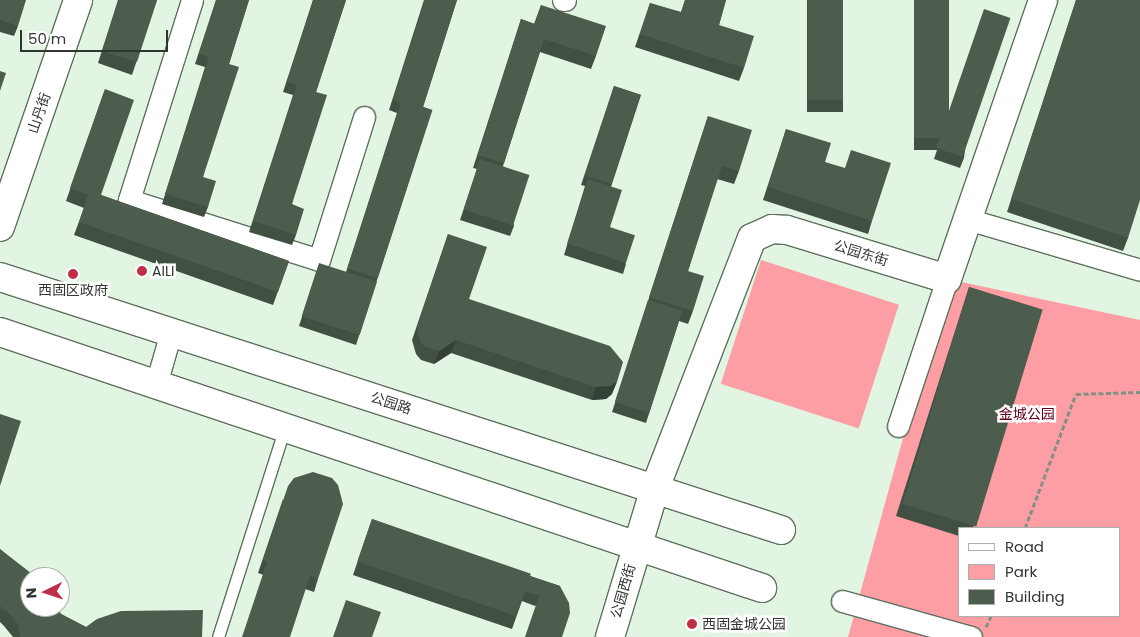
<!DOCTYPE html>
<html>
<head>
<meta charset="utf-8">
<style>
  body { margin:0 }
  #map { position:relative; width:1140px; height:637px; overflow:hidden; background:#e2f5e2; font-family:Poppins,"Noto Sans SC",sans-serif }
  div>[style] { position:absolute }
  .green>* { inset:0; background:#fc9ea3; transform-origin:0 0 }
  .path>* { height:3px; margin-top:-1.5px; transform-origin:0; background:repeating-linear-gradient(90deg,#839083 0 5px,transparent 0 7.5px) }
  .roads { filter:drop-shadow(1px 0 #5f705f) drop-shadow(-1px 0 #5f705f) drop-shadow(0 1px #5f705f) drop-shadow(0 -1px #5f705f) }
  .lane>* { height:11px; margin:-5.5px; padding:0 5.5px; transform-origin:5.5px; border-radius:5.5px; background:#fff }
  .street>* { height:21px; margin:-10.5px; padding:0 10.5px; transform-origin:10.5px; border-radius:10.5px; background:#fff }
  .secondary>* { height:28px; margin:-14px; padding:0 14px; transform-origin:14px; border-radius:14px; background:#fff }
  .wall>* { inset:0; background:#415042; transform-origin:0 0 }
  .shaded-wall>* { inset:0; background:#354136 }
  .building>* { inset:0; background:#4c5d4d; transform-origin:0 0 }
  .dots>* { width:14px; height:14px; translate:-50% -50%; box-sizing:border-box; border:2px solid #fff; border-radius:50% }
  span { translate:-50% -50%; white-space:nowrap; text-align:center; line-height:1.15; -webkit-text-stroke:5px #fff; paint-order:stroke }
  .street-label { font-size:14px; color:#2f372f }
  .poi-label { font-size:14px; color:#2f372f }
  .left { translate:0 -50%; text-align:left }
  .park-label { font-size:14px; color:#64001b }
  .legend { position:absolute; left:958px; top:527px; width:162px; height:90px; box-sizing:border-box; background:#fff; border:1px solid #acafac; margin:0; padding:6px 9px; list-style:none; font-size:15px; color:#2f372f }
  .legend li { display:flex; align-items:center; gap:10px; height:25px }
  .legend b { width:25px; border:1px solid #acafac }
  .north { position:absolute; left:20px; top:567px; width:50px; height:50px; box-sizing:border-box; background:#fff; border:1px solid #acafac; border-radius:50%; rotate:266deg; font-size:14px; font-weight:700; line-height:20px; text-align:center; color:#2f372f }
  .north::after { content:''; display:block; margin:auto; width:18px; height:22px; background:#bf2e47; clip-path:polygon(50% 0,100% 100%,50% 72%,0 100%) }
  .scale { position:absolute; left:20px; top:30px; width:148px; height:22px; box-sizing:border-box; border:2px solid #2f372f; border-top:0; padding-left:6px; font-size:15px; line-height:18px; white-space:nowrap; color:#2f372f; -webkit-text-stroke:4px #fff; paint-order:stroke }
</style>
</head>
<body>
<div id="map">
  <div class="green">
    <div style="left:761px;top:260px;width:145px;height:130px;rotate:18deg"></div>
    <div style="clip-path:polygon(evenodd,947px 279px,1140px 320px,1140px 637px,848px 637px,947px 279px,959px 528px,1119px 528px,1119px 616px,959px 616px,959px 528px)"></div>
  </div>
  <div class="path">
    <div style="left:1025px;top:528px;width:143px;rotate:-69.2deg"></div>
    <div style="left:1076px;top:394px;width:64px;rotate:-1.8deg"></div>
    <div style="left:986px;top:627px;width:12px;rotate:-66deg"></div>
  </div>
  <div class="roads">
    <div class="lane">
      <div style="left:218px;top:637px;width:220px;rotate:-72.3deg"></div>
    </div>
    <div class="street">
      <div style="left:192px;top:0;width:210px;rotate:107.5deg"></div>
      <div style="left:129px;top:200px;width:199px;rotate:17.5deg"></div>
      <div style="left:319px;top:260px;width:150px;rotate:-72.5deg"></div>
      <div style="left:563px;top:0;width:2px"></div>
      <div style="left:967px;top:219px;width:180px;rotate:16.4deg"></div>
      <div style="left:156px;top:384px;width:54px;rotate:-73.9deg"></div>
      <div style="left:898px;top:426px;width:155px;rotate:-71.6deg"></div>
      <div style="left:842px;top:601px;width:134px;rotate:15.6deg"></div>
    </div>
    <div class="secondary">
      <div style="left:0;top:227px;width:240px;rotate:-71deg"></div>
      <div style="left:0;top:277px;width:821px;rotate:17.95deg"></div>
      <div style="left:0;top:332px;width:804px;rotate:18.57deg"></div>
      <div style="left:610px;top:637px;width:156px;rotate:-73.2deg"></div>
      <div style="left:655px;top:488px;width:268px;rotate:-68.8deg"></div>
      <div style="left:752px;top:238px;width:22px;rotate:-24deg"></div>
      <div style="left:772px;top:229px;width:15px;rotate:4deg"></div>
      <div style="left:787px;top:230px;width:167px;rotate:17deg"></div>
      <div style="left:947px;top:279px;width:295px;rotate:-71deg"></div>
    </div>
  </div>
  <div class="wall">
    <div style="clip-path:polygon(0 0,18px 26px,14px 36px,0 32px)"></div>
    <div style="clip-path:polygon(118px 0,157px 0,132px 75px,98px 63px)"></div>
    <div style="clip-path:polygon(216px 0,249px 0,229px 64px,203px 177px,208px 207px,204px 217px,162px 204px,205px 67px,195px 64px)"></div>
    <div style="clip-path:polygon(313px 0,346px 0,316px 92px,292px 204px,296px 235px,292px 245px,249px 232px,293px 95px,283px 92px)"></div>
    <div style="clip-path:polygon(424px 0,457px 0,423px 107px,432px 110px,356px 345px,299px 326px,316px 273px,346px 272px,397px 113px,389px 110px)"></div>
    <div style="clip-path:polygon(685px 0,726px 0,719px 25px,744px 68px,739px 81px,635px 47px,650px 3px,681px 12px)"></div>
    <div style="left:807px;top:0;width:36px;height:112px"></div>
    <div style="left:914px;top:0;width:35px;height:150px"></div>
    <div style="clip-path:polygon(1076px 0,1140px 0,1128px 238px,1123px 251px,1007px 212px)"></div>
    <div style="clip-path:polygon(541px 5px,596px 56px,591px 69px,540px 52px,503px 166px,514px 226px,510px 236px,460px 220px,477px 169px,473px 168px,521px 19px,534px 24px)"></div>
    <div style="clip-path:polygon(981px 19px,964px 158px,960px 168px,934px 159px)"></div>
    <div style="clip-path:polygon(614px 86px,641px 95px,611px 187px,610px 227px,626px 264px,623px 274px,564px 255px,585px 186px,581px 185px)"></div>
    <div style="clip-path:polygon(105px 89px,101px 195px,289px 261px,273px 305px,74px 235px,84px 208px,66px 201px)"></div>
    <div style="clip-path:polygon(708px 116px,739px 171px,734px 184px,717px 179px,688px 271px,693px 311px,688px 324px,679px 321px,646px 423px,612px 412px)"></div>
    <div style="clip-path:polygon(786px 129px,825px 162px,872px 221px,868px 234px,763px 200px)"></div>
    <div style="clip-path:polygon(448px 234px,469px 299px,612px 394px,606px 399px,592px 400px,451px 353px,434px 364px,421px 360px,416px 354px,412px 340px)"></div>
    <div style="clip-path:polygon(969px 287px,1042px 310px,973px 528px,959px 528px,959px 536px,896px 516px)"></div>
    <div style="clip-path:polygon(283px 499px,318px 579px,314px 592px,258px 573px)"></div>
    <div style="clip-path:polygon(372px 519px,530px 576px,560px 586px,535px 606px,522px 601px,512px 629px,353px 575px)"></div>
    <div style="clip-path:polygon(0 549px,61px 614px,86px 627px,202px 637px,13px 637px,4px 626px,0 622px)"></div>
  </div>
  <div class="shaded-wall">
    <div style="clip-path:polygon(456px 340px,451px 353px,434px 364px,439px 351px)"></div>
    <div style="clip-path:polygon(617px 382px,612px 394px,606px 399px,592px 400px,596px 387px)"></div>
  </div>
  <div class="building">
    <div style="clip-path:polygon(0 0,26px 0,18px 26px,0 20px)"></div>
    <div style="clip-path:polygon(119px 0,157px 0,137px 62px,102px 51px)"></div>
    <div style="clip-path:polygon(216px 0,249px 0,229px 64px,239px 67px,203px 177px,216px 181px,208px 207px,165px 194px,209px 57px,199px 54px)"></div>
    <div style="clip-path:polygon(313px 0,346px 0,316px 92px,327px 95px,292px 204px,304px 209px,296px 235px,253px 221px,297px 85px,287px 82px)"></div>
    <div style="clip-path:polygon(425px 0,457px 0,423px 107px,402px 100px,401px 103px,393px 100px)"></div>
    <div style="clip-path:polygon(685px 0,726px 0,719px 25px,754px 36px,744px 68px,640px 34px,650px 3px,681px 13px)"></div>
    <div style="left:808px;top:0;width:35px;height:100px"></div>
    <div style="left:914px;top:0;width:35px;height:138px"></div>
    <div style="clip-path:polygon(1076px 0,1140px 0,1140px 200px,1128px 238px,1011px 199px)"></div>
    <div style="clip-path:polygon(541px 5px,606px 26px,596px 56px,544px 39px,504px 163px,478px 155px,521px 19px,535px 24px)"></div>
    <div style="left:984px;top:9px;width:28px;height:147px;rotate:19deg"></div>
    <div style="clip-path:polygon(0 71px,6px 73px,0 91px)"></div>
    <div style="left:614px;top:86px;width:28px;height:94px;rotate:18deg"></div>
    <div style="clip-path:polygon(105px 89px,134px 100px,101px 195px,289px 261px,278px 292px,79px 222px,88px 195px,70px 188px)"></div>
    <div style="left:402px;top:100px;width:32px;height:177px;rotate:18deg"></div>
    <div style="clip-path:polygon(708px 116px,752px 130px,739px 171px,722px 166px,688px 271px,704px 276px,693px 311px,649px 297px)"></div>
    <div style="clip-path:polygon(786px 129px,831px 143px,825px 162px,845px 168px,851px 150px,891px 163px,872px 221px,768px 187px)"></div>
    <div style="left:480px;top:159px;width:52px;height:53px;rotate:18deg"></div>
    <div style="clip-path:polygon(588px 179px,622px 190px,610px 227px,576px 216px,575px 219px)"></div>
    <div style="left:576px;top:216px;width:62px;height:29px;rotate:18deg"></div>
    <div style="clip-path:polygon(448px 234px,487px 247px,469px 299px,610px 346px,623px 362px,617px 382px,610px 386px,596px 387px,456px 340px,439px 351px,426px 347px,420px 342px,417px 327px)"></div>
    <div style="left:319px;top:263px;width:61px;height:56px;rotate:18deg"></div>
    <div style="left:969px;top:287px;width:77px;height:227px;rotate:17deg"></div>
    <div style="left:648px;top:300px;width:36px;height:107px;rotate:18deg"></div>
    <div style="clip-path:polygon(0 414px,21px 421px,0 486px)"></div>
    <div style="clip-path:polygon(313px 472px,332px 478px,338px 485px,343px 504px,318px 579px,310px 576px,290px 637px,242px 637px,267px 562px,263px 560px,288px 486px,294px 478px)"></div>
    <div style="left:372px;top:519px;width:168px;height:45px;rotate:19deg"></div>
    <div style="clip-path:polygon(0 549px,36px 577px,30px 577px,30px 607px,57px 607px,61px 614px,86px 627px,97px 619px,121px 611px,203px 610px,202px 637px,20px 637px,18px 624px,9px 613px,0 606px)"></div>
    <div style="clip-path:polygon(530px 576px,560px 586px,569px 603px,570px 613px,562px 637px,525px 637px,539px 596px,525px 591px)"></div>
    <div style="clip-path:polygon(346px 600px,381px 612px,372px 637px,333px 637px)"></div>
  </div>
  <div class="dots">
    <div style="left:142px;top:271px;background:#bf2e47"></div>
    <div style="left:73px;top:274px;background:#bf2e47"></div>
    <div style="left:692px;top:624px;background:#bf2e47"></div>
  </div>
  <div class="street-label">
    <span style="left:39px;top:113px;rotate:-71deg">山丹街</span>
    <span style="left:861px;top:253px;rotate:17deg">公园东街</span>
    <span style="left:391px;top:403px;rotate:18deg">公园路</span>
    <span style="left:623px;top:591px;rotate:-74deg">公园西街</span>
  </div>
  <div class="poi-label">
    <span class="left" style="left:152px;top:271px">AILI</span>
    <span style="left:73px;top:290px">西固区政府</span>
    <span class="left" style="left:702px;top:624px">西固金城公园</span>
  </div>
  <div class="park-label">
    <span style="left:1027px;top:414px">金城公园</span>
  </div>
  <ul class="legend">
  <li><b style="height:6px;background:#fff"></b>Road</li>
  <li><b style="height:14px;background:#fc9ea3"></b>Park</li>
  <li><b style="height:14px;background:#4c5d4d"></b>Building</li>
  </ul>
  <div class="north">N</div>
  <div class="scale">50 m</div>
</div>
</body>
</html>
